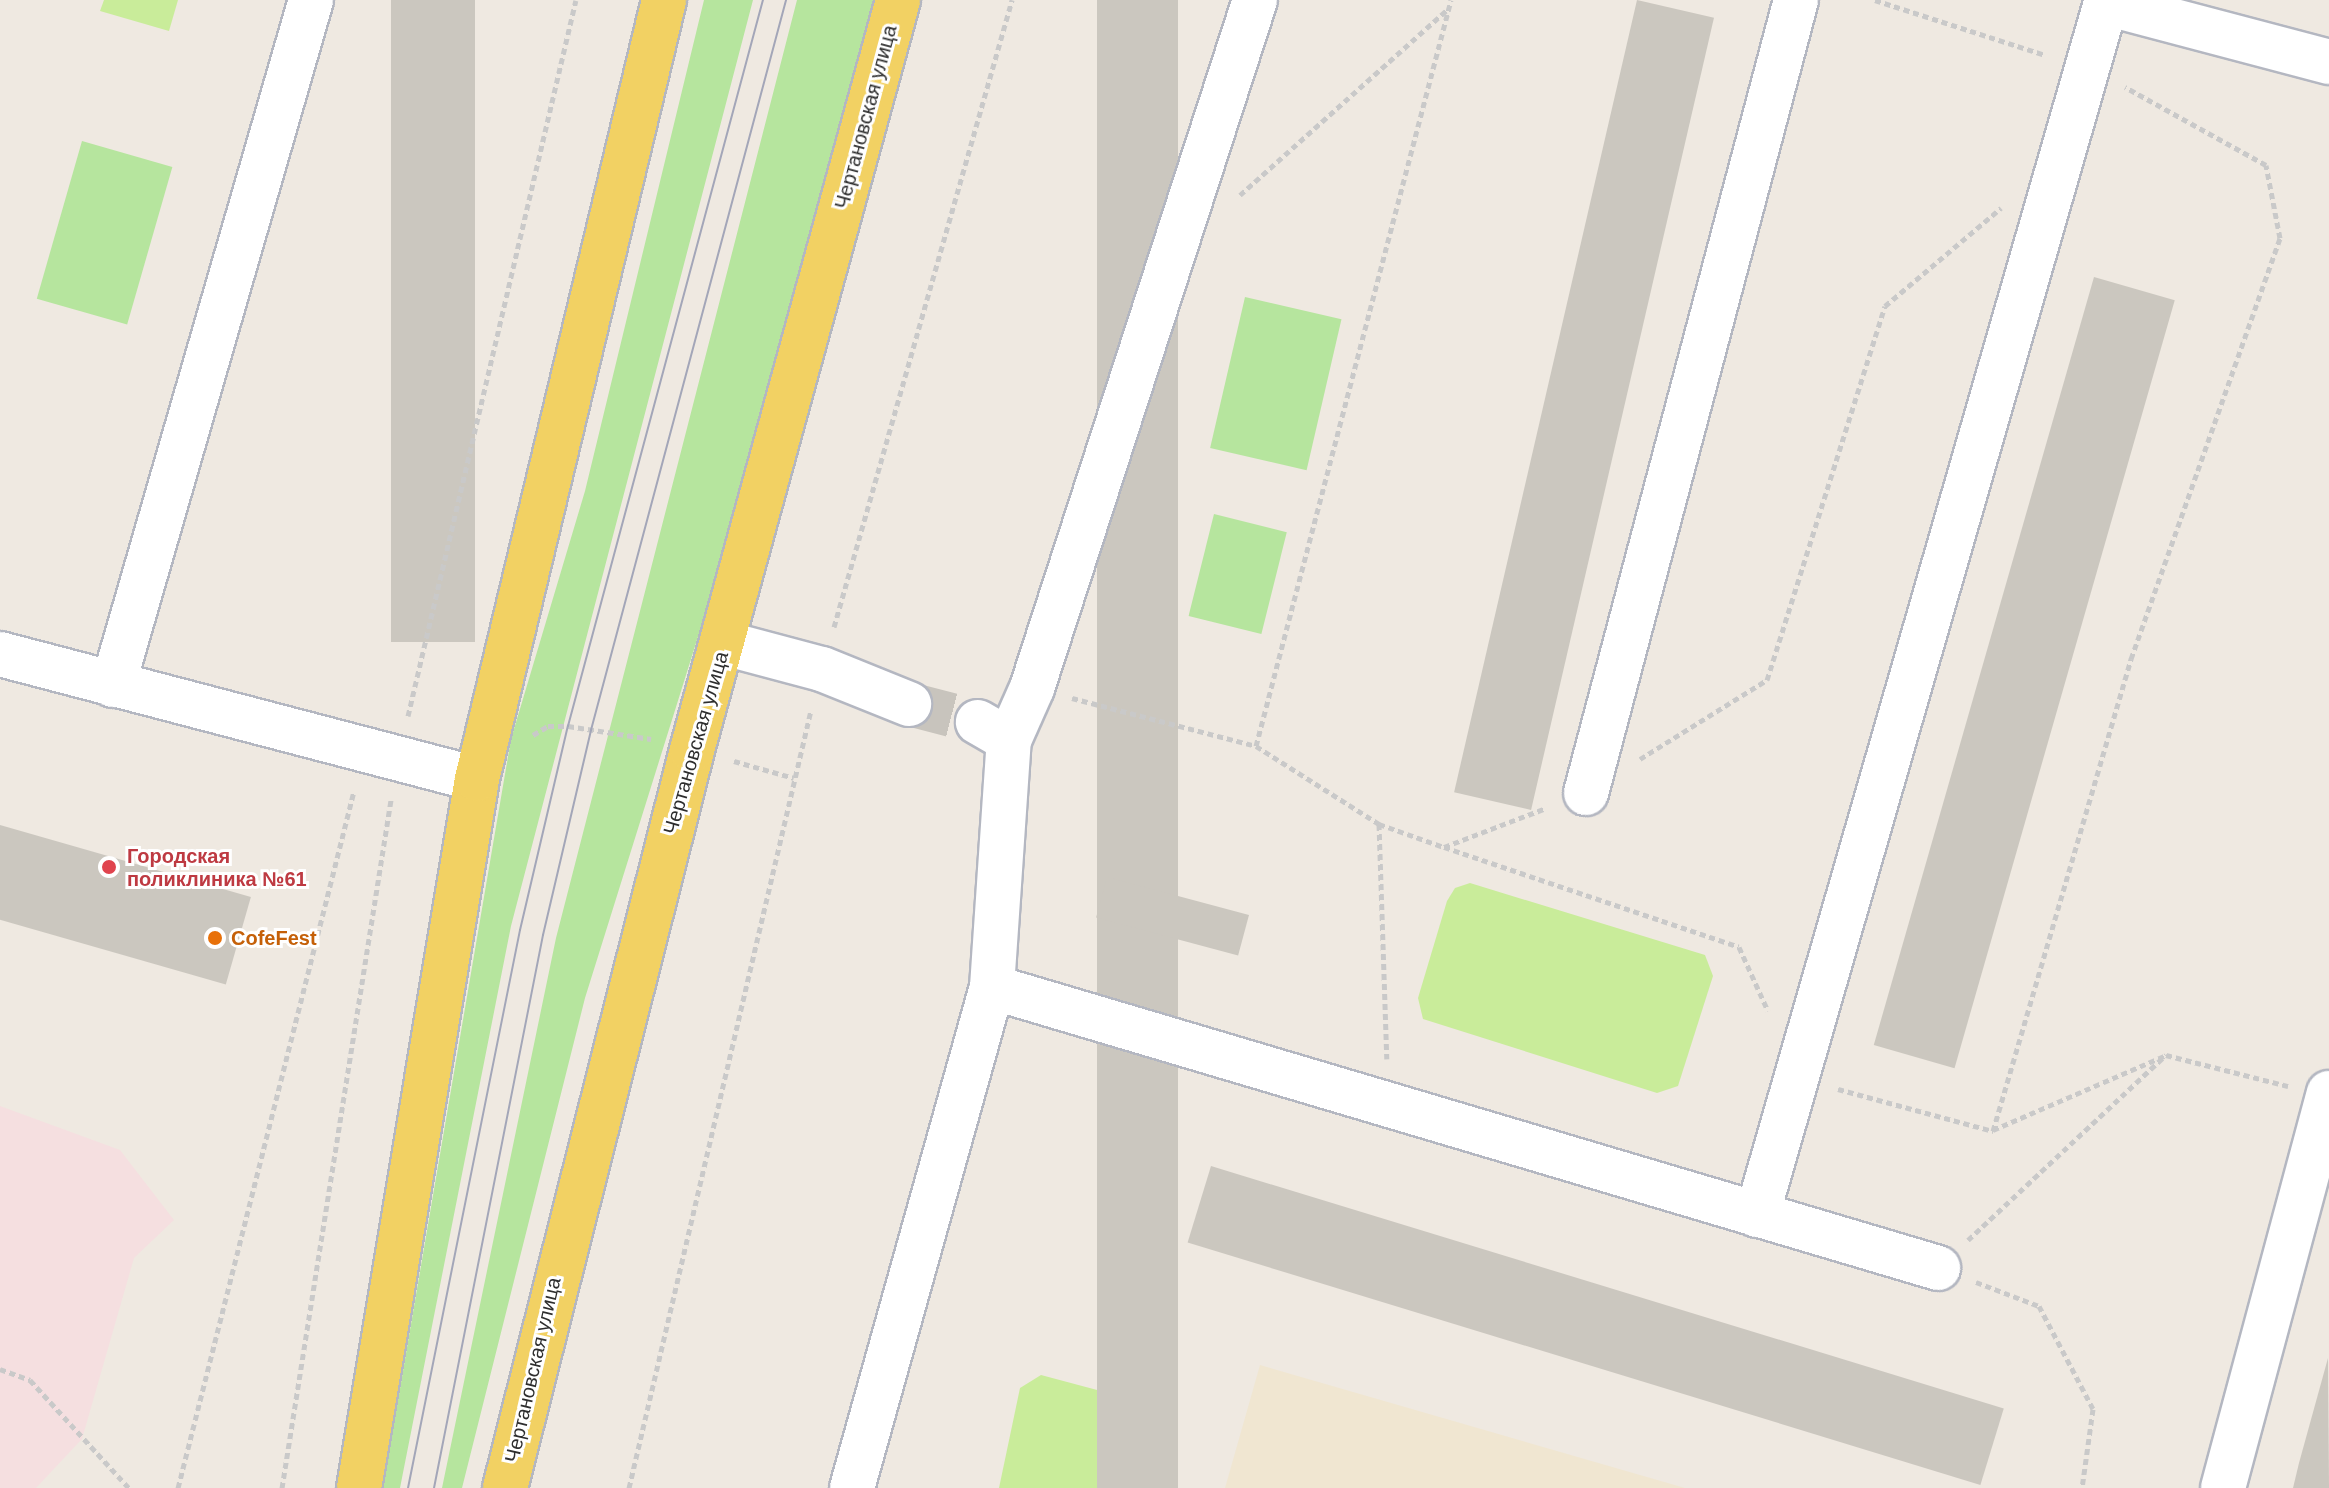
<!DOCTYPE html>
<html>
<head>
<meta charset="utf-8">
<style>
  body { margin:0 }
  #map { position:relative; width:2329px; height:1488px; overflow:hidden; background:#efe9e1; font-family:Helvetica,sans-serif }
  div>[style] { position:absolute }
  .education>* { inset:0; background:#f0e6d1 }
  .medical>* { inset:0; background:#f5dfe0 }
  .green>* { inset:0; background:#b6e59e; transform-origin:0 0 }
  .pitch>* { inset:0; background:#c9ec9a }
  .building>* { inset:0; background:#cbc7bf; transform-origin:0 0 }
  .minor-tunnel>* { height:44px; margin-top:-22px; transform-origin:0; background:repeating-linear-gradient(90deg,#c8c4bd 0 44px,transparent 0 66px) }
  .path>* { height:5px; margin-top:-2.5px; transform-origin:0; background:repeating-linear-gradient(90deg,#c9c9c9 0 6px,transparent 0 10px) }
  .roads { filter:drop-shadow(2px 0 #b4b7c1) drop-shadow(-2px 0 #b4b7c1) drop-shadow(0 2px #b4b7c1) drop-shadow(0 -2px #b4b7c1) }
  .minor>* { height:44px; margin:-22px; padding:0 22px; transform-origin:22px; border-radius:22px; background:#fff }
  .major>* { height:44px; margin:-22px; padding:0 22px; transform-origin:22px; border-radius:22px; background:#f2d163 }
  .tram>* { height:2px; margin:-1px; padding:0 1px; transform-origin:1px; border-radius:1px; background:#a3a6b8 }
  .dots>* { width:22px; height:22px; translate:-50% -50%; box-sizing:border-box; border:4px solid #fff; border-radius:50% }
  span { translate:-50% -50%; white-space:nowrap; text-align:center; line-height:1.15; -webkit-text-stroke:6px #fff; paint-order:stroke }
  .street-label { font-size:20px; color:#2e2e2e }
  .health-label { font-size:20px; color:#be3a42; font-weight:700 }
  .left { translate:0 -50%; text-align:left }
  .food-label { font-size:20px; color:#c56008; font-weight:700 }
</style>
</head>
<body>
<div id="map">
  <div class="education">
    <div style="clip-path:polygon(1260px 1365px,1685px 1488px,1225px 1488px)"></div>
  </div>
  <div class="medical">
    <div style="clip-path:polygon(0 1106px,120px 1150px,174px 1220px,134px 1258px,82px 1439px,36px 1488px,0 1488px)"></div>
  </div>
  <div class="green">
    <div style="clip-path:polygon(704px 0,753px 0,511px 926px,400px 1488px,383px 1488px,511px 739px,585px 491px)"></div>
    <div style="clip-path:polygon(797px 0,886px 0,737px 512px,585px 998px,462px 1488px,442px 1488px,556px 938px)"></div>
    <div style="left:82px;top:141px;width:94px;height:164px;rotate:16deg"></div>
    <div style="left:1245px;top:297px;width:99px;height:155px;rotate:13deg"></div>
    <div style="left:1214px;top:514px;width:75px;height:105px;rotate:14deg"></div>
  </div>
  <div class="pitch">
    <div style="clip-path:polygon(104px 0,178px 0,169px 31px,100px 11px)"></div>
    <div style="clip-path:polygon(1470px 883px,1705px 955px,1713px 976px,1678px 1086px,1657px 1093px,1423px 1019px,1418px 998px,1447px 901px,1455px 888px)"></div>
    <div style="clip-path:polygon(1041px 1375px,1127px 1398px,1133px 1411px,1117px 1488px,999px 1488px,1020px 1388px)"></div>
  </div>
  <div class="building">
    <div style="left:391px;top:0;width:84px;height:642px"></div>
    <div style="left:1097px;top:0;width:81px;height:1542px"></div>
    <div style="left:1637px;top:0;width:79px;height:813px;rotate:13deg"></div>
    <div style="left:2094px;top:277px;width:84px;height:799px;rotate:16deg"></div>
    <div style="left:0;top:825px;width:261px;height:91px;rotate:16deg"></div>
    <div style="left:1107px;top:877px;width:147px;height:42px;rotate:15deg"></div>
    <div style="left:1211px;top:1166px;width:829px;height:80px;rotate:17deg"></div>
    <div style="clip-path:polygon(2328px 1358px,2329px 1488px,2293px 1488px,2299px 1463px)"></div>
  </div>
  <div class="minor-tunnel">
    <div style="left:909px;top:704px;width:71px;rotate:14.6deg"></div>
  </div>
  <div class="path">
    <div style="left:1875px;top:0;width:179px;rotate:17.9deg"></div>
    <div style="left:1240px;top:195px;width:278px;rotate:-41.8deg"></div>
    <div style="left:834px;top:627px;width:652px;rotate:-74.15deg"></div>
    <div style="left:1072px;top:698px;width:190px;rotate:14.6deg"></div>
    <div style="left:1256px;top:746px;width:146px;rotate:32.4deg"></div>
    <div style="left:1379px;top:824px;width:69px;rotate:19.5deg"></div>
    <div style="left:1444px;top:847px;width:109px;rotate:-20.9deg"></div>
    <div style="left:408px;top:716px;width:735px;rotate:-76.8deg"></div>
    <div style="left:533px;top:735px;width:17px;rotate:-31deg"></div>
    <div style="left:548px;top:726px;width:20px"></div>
    <div style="left:568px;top:726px;width:84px;rotate:8.9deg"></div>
    <div style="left:1256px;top:746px;width:771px;rotate:-75.35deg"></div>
    <div style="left:1640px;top:759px;width:150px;rotate:-31.9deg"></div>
    <div style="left:1767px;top:680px;width:392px;rotate:-72.5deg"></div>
    <div style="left:1885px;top:306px;width:152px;rotate:-40.2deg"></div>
    <div style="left:734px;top:761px;width:62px;rotate:15.8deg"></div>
    <div style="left:1379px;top:824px;width:235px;rotate:88.1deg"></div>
    <div style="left:1444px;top:847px;width:311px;rotate:18.7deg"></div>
    <div style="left:1739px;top:947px;width:70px;rotate:65.6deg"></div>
    <div style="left:1838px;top:1089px;width:161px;rotate:15.2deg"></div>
    <div style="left:1993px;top:1131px;width:492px;rotate:-73.7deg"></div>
    <div style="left:2131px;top:659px;width:447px;rotate:-70.5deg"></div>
    <div style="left:2280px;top:238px;width:74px;rotate:-100.9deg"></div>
    <div style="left:2266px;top:165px;width:161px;rotate:-151deg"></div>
    <div style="left:1993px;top:1130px;width:189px;rotate:-23.4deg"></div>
    <div style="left:2166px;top:1055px;width:126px;rotate:14.3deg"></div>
    <div style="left:1968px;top:1240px;width:271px;rotate:-43.1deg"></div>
    <div style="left:1976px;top:1282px;width:67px;rotate:20.9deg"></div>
    <div style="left:2039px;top:1306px;width:116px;rotate:62.3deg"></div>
    <div style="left:2093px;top:1409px;width:80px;rotate:97.9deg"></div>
    <div style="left:0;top:1369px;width:32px;rotate:20deg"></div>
    <div style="left:30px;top:1380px;width:147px;rotate:47.5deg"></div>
    <div style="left:178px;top:1488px;width:719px;rotate:-75.83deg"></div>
    <div style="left:282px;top:1488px;width:697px;rotate:-81deg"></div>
    <div style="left:629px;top:1488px;width:799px;rotate:-76.83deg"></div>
  </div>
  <div class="roads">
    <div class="minor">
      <div style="left:724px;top:643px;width:101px;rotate:14.9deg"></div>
      <div style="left:822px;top:669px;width:94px;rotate:21.9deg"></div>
      <div style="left:0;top:654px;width:493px;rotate:14.7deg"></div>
      <div style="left:113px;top:685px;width:713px;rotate:-73.88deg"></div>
      <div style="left:1009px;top:740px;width:57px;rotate:-66.1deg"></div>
      <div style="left:1032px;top:688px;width:723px;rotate:-72.04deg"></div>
      <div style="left:1586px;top:793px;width:820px;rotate:-75.17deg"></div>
      <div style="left:992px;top:987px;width:987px;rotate:16.54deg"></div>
      <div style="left:1757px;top:1215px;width:1261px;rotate:-73.94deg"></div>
      <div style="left:2106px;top:3px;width:231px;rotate:14.8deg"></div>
      <div style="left:852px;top:1488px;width:520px;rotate:-74.39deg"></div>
      <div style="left:992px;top:987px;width:248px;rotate:-86.1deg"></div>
      <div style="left:1009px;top:740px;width:36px;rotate:-150deg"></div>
      <div style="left:2223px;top:1488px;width:409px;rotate:-75deg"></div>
    </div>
    <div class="major">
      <div style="left:359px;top:1488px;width:719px;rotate:-80.55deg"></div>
      <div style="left:477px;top:779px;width:801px;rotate:-76.5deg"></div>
      <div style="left:505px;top:1488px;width:761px;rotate:-75.78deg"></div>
      <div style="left:692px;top:750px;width:778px;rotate:-74.64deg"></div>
    </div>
  </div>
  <div class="tram">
    <div style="left:408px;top:1488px;width:569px;rotate:-78.65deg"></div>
    <div style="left:520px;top:930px;width:210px;rotate:-76.8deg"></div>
    <div style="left:568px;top:726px;width:752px;rotate:-74.97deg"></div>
    <div style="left:434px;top:1488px;width:564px;rotate:-78.85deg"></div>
    <div style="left:543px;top:935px;width:211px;rotate:-76.8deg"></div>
    <div style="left:591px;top:730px;width:756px;rotate:-75.04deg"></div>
  </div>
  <div class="dots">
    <div style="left:109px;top:867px;background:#e0444e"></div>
    <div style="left:215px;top:938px;background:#e8710a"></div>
  </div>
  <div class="street-label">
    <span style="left:866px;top:117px;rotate:-75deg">Чертановская улица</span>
    <span style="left:696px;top:743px;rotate:-74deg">Чертановская улица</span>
    <span style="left:533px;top:1370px;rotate:-77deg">Чертановская улица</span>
  </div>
  <div class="health-label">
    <span class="left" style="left:127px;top:868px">Городская<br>поликлиника №61</span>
  </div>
  <div class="food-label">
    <span class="left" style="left:231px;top:938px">CofeFest</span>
  </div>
</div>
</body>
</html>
